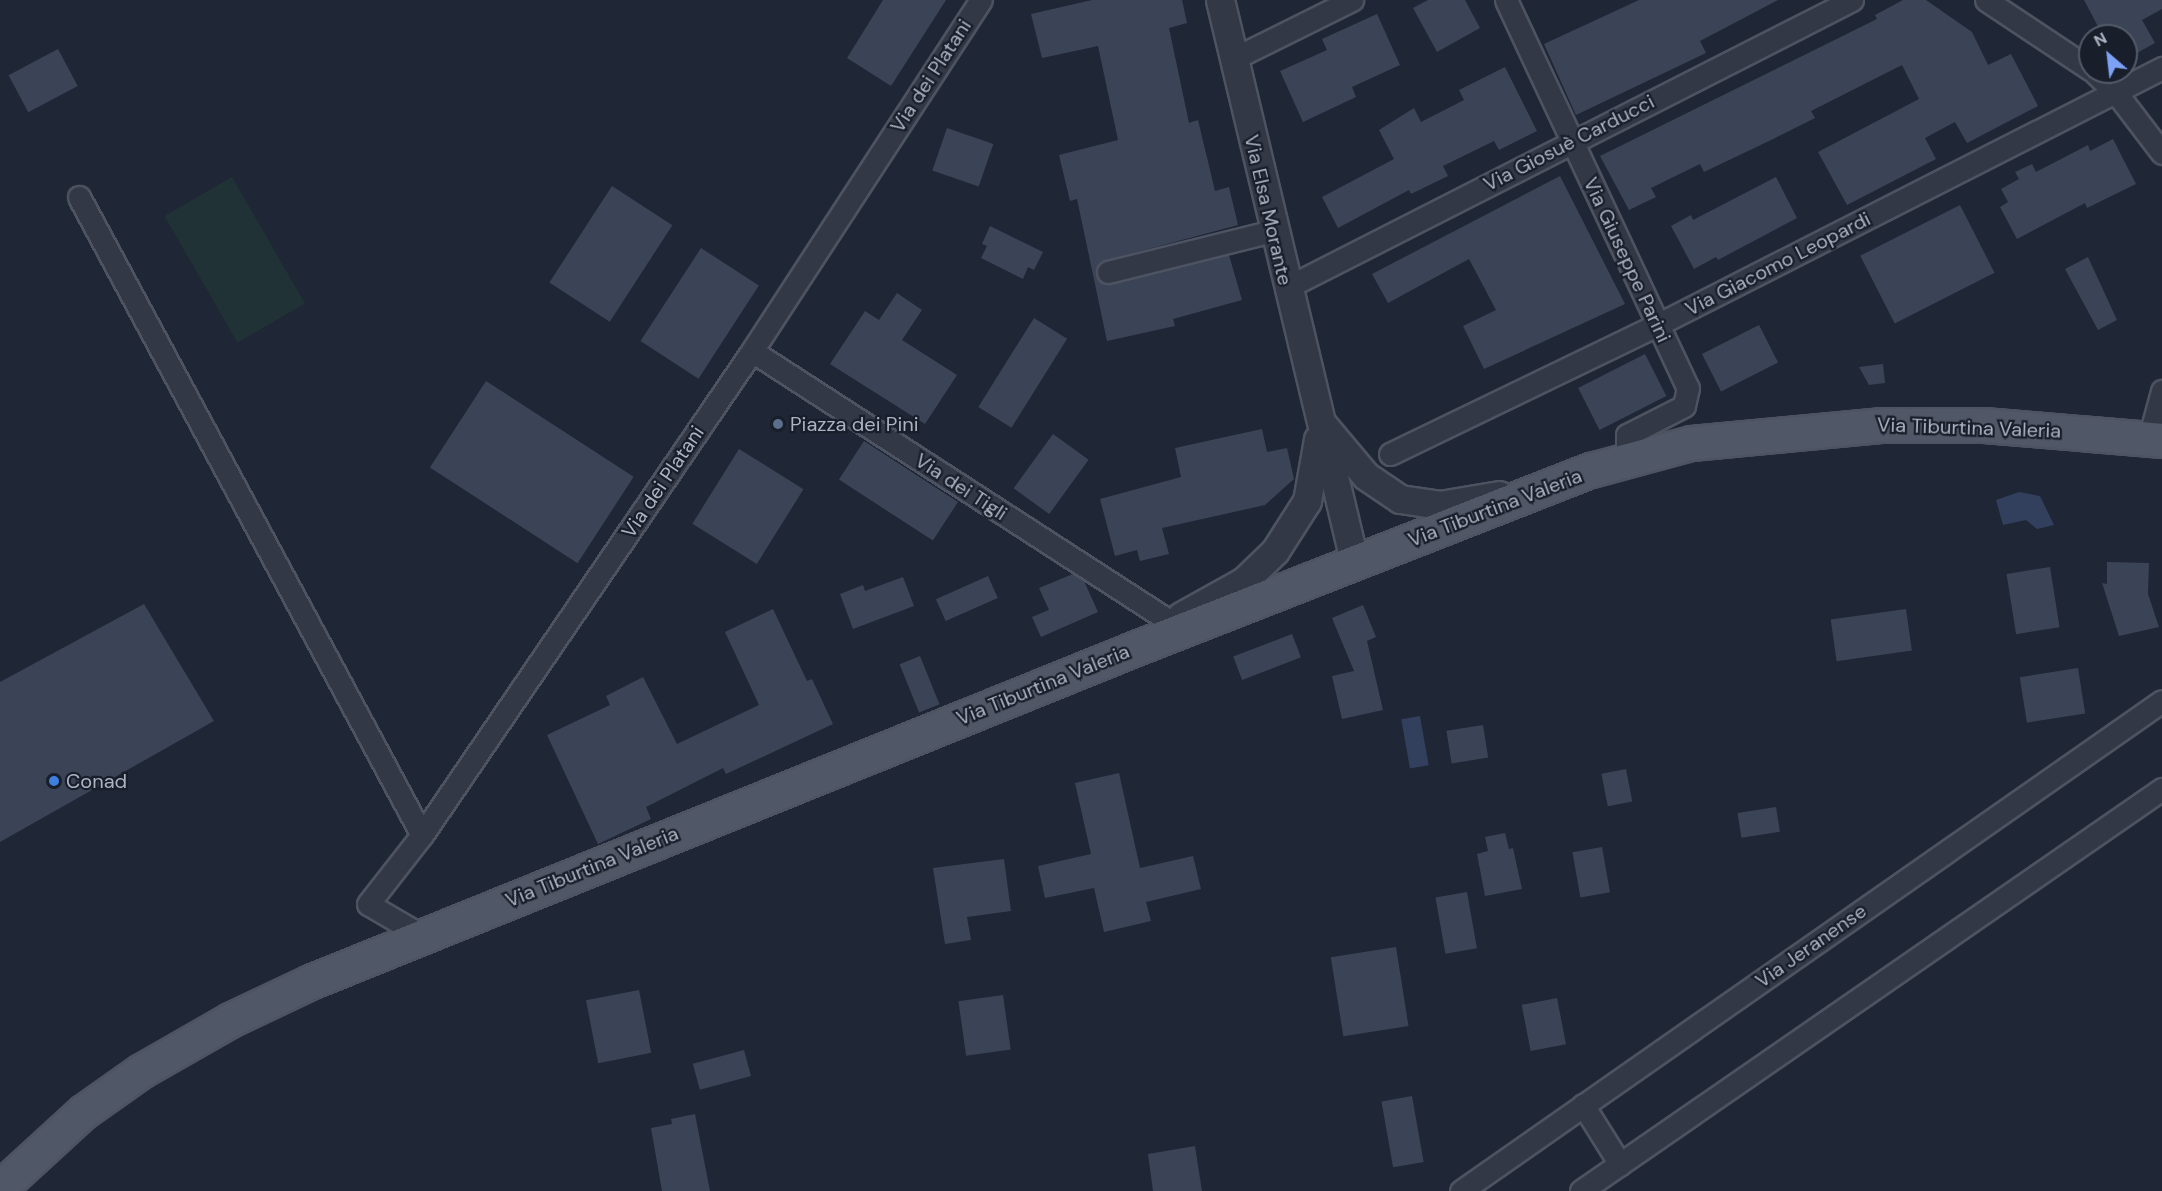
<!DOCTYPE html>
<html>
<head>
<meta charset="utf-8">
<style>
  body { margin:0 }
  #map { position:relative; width:2162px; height:1191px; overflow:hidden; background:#1f2635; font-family:"DM Sans",sans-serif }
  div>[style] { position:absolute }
  .green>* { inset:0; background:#213236; transform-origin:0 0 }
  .water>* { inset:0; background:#32405d; transform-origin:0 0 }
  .building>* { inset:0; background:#3b4456; transform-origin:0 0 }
  .roads { filter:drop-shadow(2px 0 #4d5361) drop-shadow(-2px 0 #4d5361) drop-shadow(0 2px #4d5361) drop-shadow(0 -2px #4d5361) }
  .minor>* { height:21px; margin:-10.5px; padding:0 10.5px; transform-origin:10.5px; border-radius:10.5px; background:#323846 }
  .tertiary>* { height:27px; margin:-13.5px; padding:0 13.5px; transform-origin:13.5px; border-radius:13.5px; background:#323846 }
  .primary>* { height:33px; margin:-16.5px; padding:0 16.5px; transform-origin:16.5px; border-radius:16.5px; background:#505766 }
  .dots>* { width:16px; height:16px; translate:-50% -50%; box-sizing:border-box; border:3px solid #181e2a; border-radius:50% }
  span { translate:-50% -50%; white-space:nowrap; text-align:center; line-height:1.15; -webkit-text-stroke:4.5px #181e2a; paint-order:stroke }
  .street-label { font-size:20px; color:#acb3c3 }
  .poi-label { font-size:20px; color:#acb3c3 }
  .left { translate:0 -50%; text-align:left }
  .north { position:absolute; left:2078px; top:24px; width:60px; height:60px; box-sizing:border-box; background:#181e2a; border:2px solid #535a67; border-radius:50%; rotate:332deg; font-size:16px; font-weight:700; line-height:24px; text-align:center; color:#acb3c3 }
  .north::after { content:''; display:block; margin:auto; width:21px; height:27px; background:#7da1f7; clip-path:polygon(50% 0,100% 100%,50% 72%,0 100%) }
</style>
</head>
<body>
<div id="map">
  <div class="green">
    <div style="left:232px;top:177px;width:146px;height:78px;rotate:60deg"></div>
  </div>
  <div class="water">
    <div style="clip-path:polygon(2019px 492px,2040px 496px,2054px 525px,2037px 529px,2026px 520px,2003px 525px,1996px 500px)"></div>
    <div style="left:1420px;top:716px;width:50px;height:19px;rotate:80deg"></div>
  </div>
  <div class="building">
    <div style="clip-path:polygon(883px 0,946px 0,891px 86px,847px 58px)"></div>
    <div style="clip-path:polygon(1092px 0,1182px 0,1187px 23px,1169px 28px,1189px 123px,1198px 120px,1215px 191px,1229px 187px,1238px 225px,1100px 262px,1096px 276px,1099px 281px,1110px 284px,1229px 255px,1242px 300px,1173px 319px,1175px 326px,1107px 341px,1077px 199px,1070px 201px,1059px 155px,1118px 140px,1098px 46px,1042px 58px,1031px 14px)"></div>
    <div style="clip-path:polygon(1428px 0,1465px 0,1480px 28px,1437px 52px,1413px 8px)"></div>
    <div style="clip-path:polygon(1639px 0,1778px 0,1700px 41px,1706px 53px,1576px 115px,1544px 44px)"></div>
    <div style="clip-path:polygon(1903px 0,1926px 0,1972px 32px,1988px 65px,2011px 54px,2038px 106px,1967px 143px,1955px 122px,1925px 138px,1936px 159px,1847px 205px,1818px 152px,1919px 99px,1902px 65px,1811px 111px,1815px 118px,1769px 141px,1704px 172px,1700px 164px,1651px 188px,1656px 197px,1629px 210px,1600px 156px,1877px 19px,1875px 15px)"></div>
    <div style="clip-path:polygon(2084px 0,2162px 0,2162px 9px,2142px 20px,2155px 43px,2126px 59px,2126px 36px,2103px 36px)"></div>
    <div style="clip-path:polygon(1377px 14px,1400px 65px,1352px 87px,1356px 97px,1303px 122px,1280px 71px,1327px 50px,1322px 39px)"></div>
    <div style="left:58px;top:49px;width:42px;height:56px;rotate:62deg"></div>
    <div style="clip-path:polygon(1505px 67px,1537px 131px,1499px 150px,1494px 141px,1443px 166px,1448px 176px,1411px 194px,1409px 190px,1338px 228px,1322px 197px,1394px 159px,1379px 130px,1414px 108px,1421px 122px,1464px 100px,1459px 90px)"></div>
    <div style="left:947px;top:128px;width:49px;height:45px;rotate:19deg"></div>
    <div style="clip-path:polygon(2113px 139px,2136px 184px,2087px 208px,2085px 203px,2017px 239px,2000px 207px,2008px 202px,2001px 189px,2019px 179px,2015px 172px,2032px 164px,2036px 172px,2088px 145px,2090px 151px)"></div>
    <div style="clip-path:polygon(1560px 176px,1625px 304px,1484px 369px,1463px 326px,1496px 310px,1469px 259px,1388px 303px,1372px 274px)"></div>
    <div style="clip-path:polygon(1776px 177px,1797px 218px,1718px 260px,1716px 257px,1694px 269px,1671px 226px,1691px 215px,1693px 220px)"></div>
    <div style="left:612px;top:186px;width:72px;height:115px;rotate:33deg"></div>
    <div style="left:1960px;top:205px;width:76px;height:112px;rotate:63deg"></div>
    <div style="clip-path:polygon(990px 226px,1043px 252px,1034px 270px,1028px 267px,1023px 279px,981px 258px,987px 246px,982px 244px)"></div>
    <div style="left:701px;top:248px;width:69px;height:111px;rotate:33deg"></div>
    <div style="clip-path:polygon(2088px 257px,2117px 320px,2098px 330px,2065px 269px)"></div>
    <div style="clip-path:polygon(897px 293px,922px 310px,902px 340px,957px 375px,925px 424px,830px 364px,865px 311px,879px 320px)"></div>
    <div style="left:1034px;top:318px;width:39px;height:105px;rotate:32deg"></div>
    <div style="left:1759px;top:325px;width:42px;height:64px;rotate:63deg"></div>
    <div style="left:1645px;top:354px;width:47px;height:75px;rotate:63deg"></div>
    <div style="clip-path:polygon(1883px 364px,1885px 383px,1869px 385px,1859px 367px)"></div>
    <div style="left:486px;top:381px;width:176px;height:103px;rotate:33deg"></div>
    <div style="clip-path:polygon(1262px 429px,1267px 452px,1287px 448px,1294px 479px,1265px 505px,1162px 528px,1169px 554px,1140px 561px,1137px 550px,1115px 556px,1100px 499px,1181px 477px,1175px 448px)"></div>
    <div style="left:1053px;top:434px;width:44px;height:67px;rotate:36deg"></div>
    <div style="left:864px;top:441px;width:112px;height:46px;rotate:33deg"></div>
    <div style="left:739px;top:449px;width:76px;height:88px;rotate:32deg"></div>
    <div style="clip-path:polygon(2107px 562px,2149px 563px,2148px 594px,2159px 627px,2119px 636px,2102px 583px,2107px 584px)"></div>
    <div style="left:2050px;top:567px;width:61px;height:44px;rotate:81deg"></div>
    <div style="clip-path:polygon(1073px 574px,1084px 581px,1098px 612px,1041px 637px,1032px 617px,1049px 610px,1039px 588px)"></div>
    <div style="left:988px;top:576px;width:24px;height:57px;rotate:66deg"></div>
    <div style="clip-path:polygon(903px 577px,914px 606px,853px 629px,840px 594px,863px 585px,865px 591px)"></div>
    <div style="clip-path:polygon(144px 604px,214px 721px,0 842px,0 682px)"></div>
    <div style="clip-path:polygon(1363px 605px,1376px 637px,1367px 641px,1383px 710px,1342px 719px,1332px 676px,1354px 671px,1332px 618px)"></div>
    <div style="clip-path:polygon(773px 609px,807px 681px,812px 679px,833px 724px,726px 774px,723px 768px,646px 807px,651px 819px,598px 844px,547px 735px,610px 705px,606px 696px,643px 677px,677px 744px,759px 705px,725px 632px)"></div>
    <div style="left:1906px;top:609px;width:42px;height:76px;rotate:82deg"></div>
    <div style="left:1292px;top:634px;width:25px;height:63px;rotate:69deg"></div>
    <div style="left:920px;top:656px;width:52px;height:22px;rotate:68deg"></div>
    <div style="left:2078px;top:668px;width:46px;height:59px;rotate:81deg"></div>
    <div style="left:1483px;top:725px;width:33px;height:37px;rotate:81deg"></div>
    <div style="left:1626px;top:769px;width:33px;height:25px;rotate:79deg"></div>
    <div style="clip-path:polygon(1119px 773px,1140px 868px,1193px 856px,1201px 889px,1146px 902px,1151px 921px,1104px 932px,1094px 888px,1045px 898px,1038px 866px,1091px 854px,1075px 783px)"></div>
    <div style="left:1776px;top:807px;width:25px;height:39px;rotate:81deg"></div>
    <div style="clip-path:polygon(1505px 833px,1509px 849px,1513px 848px,1522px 889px,1485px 896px,1477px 854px,1488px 851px,1485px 837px)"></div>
    <div style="left:1602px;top:847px;width:46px;height:30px;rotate:80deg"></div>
    <div style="clip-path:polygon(1004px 859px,1011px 911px,967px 917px,971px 940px,945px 944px,933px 868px)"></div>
    <div style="left:1467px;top:892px;width:57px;height:32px;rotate:80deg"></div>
    <div style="left:1396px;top:947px;width:80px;height:66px;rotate:81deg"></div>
    <div style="left:639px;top:990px;width:64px;height:54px;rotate:79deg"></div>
    <div style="left:1003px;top:995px;width:55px;height:45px;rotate:82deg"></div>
    <div style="left:1557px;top:998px;width:47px;height:36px;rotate:79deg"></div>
    <div style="left:744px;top:1050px;width:27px;height:53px;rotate:75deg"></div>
    <div style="left:1412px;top:1096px;width:67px;height:31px;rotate:80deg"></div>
    <div style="clip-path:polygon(695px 1114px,710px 1191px,662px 1191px,651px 1128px,672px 1124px,671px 1119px)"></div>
    <div style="clip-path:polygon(1195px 1146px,1202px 1191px,1153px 1191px,1148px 1154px)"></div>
  </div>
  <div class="roads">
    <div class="minor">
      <div style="left:1506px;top:0;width:429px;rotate:64.9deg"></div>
      <div style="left:1688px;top:388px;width:18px;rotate:103deg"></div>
      <div style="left:1684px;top:406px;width:64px;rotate:153deg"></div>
      <div style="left:1627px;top:435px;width:24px;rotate:90deg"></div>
      <div style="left:1986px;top:0;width:125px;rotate:33.6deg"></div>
      <div style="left:1233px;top:59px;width:133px;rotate:-26.4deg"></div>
      <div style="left:2094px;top:72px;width:32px;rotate:44deg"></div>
      <div style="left:2117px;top:94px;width:74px;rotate:52.7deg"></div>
      <div style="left:79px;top:197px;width:724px;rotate:61.74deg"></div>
      <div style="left:1108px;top:272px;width:170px;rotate:-14deg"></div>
      <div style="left:1286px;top:288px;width:635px;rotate:-26.97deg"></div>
      <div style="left:752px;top:351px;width:499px;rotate:32.9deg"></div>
      <div style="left:2149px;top:439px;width:50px;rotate:-74.8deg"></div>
      <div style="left:1390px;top:454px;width:297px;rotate:-25.8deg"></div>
      <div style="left:1657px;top:325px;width:567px;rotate:-26.97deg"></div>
      <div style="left:421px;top:935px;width:61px;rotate:-149.7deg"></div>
      <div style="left:368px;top:904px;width:88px;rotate:-52deg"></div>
      <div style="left:422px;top:835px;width:586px;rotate:-55.71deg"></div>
      <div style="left:752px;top:351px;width:419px;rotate:-56.9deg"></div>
      <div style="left:1583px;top:1105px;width:70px;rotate:57.9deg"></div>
      <div style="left:1461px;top:1191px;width:855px;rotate:-34.95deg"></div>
      <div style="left:1581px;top:1191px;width:707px;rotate:-34.68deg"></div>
    </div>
    <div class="tertiary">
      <div style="left:1220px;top:0;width:580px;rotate:76.54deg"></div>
      <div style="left:1324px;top:426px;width:65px;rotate:50deg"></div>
      <div style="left:1366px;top:476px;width:41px;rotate:34.1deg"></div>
      <div style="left:1400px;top:499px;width:40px;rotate:8.5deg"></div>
      <div style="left:1440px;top:505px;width:60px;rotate:-9.6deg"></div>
      <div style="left:1181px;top:616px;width:72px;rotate:-29.1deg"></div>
      <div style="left:1244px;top:581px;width:43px;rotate:-44.1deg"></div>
      <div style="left:1275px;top:551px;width:59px;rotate:-57.4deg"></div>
      <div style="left:1307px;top:501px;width:63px;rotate:-79.9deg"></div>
    </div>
    <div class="primary">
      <div style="left:0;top:1188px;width:113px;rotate:-42.5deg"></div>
      <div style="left:83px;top:1112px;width:71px;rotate:-35.3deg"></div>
      <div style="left:141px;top:1071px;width:103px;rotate:-29.8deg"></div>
      <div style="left:230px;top:1020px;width:89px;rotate:-25.4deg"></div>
      <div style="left:310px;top:982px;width:896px;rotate:-22.02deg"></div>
      <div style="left:1141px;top:646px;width:483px;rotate:-21.4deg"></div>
      <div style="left:1591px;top:470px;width:104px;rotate:-15.1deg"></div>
      <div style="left:1691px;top:443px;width:190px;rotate:-5.4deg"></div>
      <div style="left:1880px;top:425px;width:104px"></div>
      <div style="left:1984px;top:425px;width:179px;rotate:4.8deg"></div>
    </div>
  </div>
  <div class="dots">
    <div style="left:778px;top:424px;background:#5c6f8a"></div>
    <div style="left:54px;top:781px;background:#3f7fe0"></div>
  </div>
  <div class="street-label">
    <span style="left:931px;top:76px;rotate:-57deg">Via dei Platani</span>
    <span style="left:1569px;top:143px;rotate:-27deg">Via Giosuè Carducci</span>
    <span style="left:1268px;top:210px;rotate:77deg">Via Elsa Morante</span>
    <span style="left:1627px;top:260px;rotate:65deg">Via Giuseppe Parini</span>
    <span style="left:1778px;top:264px;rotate:-27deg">Via Giacomo Leopardi</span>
    <span style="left:1969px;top:428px;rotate:2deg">Via Tiburtina Valeria</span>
    <span style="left:663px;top:482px;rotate:-56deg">Via dei Platani</span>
    <span style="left:961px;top:487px;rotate:33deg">Via dei Tigli</span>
    <span style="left:1495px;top:508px;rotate:-21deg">Via Tiburtina Valeria</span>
    <span style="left:1043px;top:685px;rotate:-22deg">Via Tiburtina Valeria</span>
    <span style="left:592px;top:867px;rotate:-22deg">Via Tiburtina Valeria</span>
    <span style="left:1811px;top:946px;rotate:-35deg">Via Jeranense</span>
  </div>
  <div class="poi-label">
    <span class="left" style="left:790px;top:424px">Piazza dei Pini</span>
    <span class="left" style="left:66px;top:781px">Conad</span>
  </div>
  <div class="north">N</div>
</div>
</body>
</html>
